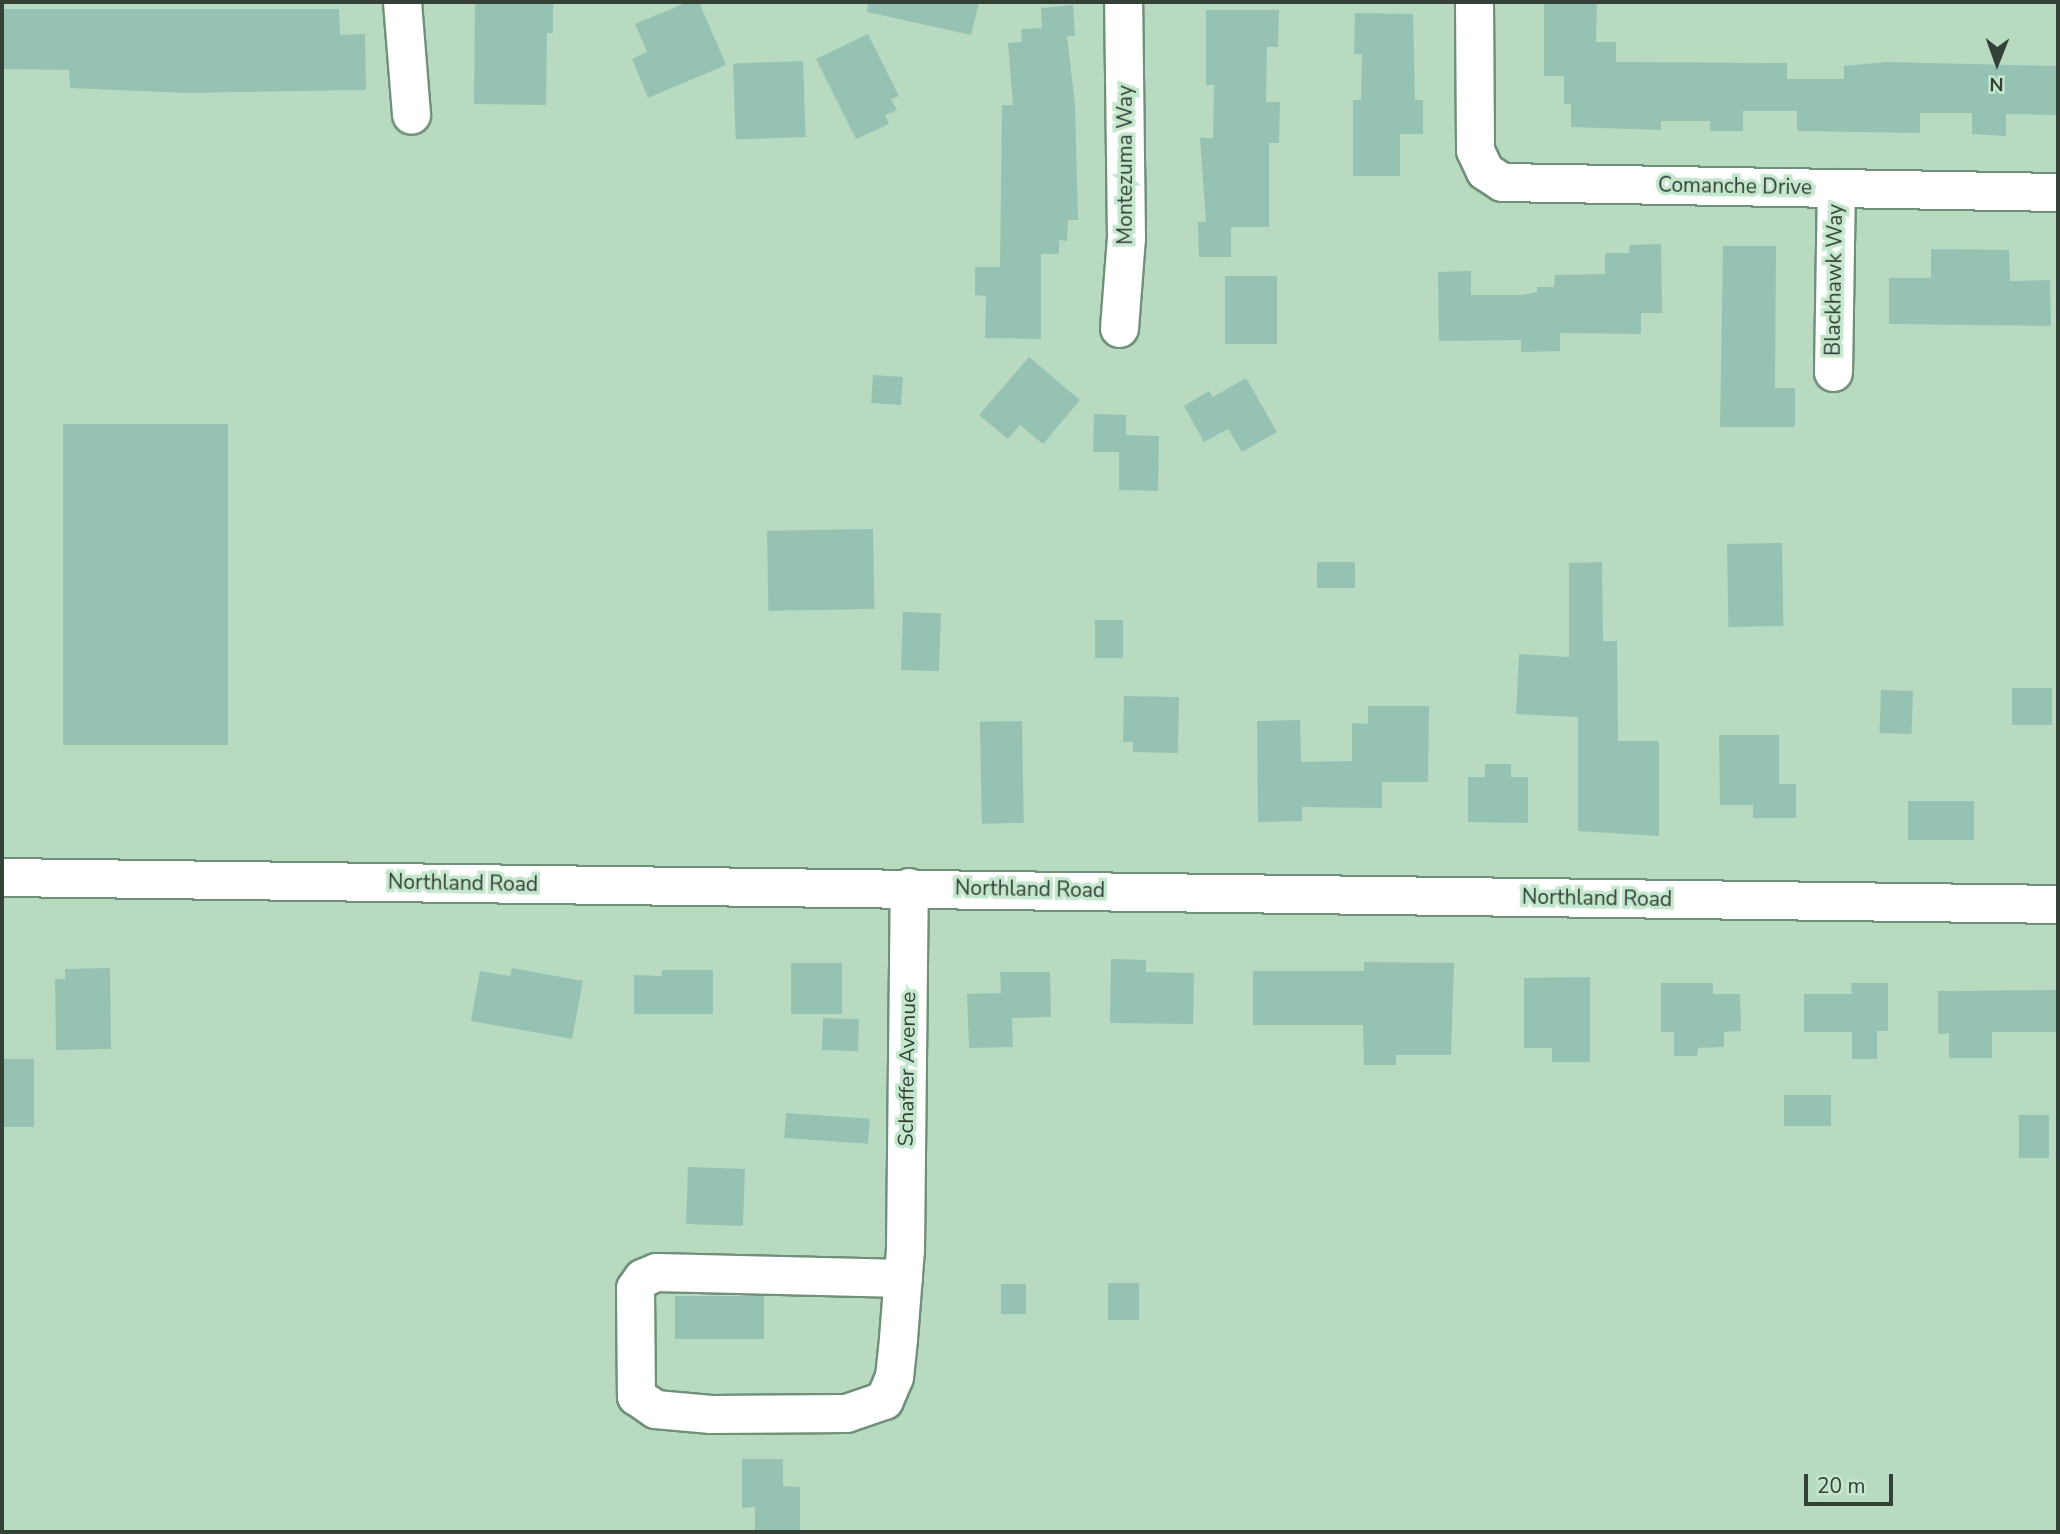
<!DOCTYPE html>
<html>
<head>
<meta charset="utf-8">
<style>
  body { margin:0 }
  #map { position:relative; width:2060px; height:1534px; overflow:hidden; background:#b8dac0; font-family:"Nunito Sans",sans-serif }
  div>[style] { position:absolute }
  .building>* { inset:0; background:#96c2b4; transform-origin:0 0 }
  .roads { filter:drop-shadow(2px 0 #709079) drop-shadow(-2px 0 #709079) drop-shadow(0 2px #709079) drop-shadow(0 -2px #709079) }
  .minor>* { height:37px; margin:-18.5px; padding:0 18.5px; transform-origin:18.5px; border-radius:18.5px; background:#fff }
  span { translate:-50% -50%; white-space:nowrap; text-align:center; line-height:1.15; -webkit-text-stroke:7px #c4e7cd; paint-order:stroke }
  .street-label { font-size:21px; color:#334137 }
  .frame { position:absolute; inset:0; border:4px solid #334137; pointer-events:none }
  .north { position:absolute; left:1962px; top:28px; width:70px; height:70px; -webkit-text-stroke:5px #c4e7cd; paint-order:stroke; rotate:181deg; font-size:19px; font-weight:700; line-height:28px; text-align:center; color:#334137 }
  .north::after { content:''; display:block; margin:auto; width:24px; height:32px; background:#334137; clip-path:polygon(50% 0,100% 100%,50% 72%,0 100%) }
  .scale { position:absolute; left:1804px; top:1474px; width:89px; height:32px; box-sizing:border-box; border:4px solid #334137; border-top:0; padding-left:9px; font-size:21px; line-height:24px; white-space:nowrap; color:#334137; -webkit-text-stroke:5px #c4e7cd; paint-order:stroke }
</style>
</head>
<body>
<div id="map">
  <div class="building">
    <div style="clip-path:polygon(475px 2px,553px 2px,553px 33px,547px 33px,546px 105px,474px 104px)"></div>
    <div style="clip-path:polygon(688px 2px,699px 2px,726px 65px,648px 98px,632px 59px,647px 52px,635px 24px)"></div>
    <div style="clip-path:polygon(868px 2px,979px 2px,971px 35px,867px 12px)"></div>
    <div style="clip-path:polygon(1544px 2px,1597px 2px,1596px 42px,1616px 42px,1616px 62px,1787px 63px,1787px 79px,1844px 79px,1844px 66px,1886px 62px,2058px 66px,2058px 115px,2006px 114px,2006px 136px,1972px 134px,1972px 113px,1920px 113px,1920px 133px,1797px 131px,1797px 111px,1743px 111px,1743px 131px,1710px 131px,1710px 121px,1661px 121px,1661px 130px,1571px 127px,1571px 104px,1564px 104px,1564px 76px,1544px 76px)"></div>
    <div style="clip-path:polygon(1073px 5px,1075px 36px,1067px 36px,1075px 105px,1078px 220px,1068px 220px,1067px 241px,1059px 240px,1059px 254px,1041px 254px,1041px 339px,985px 338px,986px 296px,975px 295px,975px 267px,1000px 267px,1002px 105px,1013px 105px,1008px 43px,1022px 42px,1021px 29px,1042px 28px,1041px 8px)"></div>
    <div style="clip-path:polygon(2px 9px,339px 9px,340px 35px,365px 34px,366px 90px,186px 93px,70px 88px,69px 70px,2px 69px)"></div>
    <div style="clip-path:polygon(1206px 10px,1279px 10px,1278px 47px,1267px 47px,1266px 102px,1280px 102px,1279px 143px,1269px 143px,1269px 227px,1231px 227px,1231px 257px,1199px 257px,1198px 222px,1206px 222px,1200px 138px,1213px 138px,1214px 85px,1206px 85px)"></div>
    <div style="clip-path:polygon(1355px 13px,1413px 14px,1415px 100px,1423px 100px,1423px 134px,1400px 134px,1400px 176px,1353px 176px,1353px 100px,1361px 100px,1362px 54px,1354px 54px)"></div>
    <div style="clip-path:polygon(868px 34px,899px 96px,891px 99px,897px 110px,885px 115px,889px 124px,856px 139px,816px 59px)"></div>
    <div style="left:803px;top:61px;width:76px;height:70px;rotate:88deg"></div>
    <div style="clip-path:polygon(1661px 244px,1662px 313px,1641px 313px,1641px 334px,1560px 333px,1560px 351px,1521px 352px,1521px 340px,1439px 341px,1438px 272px,1471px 271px,1471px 295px,1521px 295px,1537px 292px,1537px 287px,1554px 287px,1555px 275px,1605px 274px,1605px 253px,1629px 253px,1629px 245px)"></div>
    <div style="clip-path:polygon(1723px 246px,1776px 246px,1775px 388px,1795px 388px,1795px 427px,1720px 427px)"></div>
    <div style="clip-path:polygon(1931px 249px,2009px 250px,2010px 281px,2050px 280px,2051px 326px,1889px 324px,1889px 278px,1931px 278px)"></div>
    <div style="left:1225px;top:276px;width:52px;height:68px"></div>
    <div style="clip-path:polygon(1029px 357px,1080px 400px,1043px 444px,1020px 425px,1008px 439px,979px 415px)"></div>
    <div style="left:873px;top:375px;width:30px;height:28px;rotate:4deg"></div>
    <div style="clip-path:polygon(1246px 378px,1277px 432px,1242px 452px,1228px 429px,1204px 442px,1184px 406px,1209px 391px,1213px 397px)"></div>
    <div style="clip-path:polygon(1094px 414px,1126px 415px,1126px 435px,1159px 436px,1158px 491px,1119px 490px,1119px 452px,1093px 452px)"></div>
    <div style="left:63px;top:424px;width:165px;height:321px"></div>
    <div style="left:873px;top:529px;width:80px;height:106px;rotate:89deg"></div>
    <div style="left:1782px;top:543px;width:83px;height:55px;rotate:89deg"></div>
    <div style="left:1317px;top:562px;width:38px;height:26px"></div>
    <div style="clip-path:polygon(1602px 562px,1603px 641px,1617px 641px,1618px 741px,1659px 741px,1659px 836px,1578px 831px,1578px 717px,1516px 714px,1519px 654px,1569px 657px,1569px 563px)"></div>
    <div style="left:903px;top:612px;width:38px;height:58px;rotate:2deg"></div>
    <div style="left:1095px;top:620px;width:28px;height:38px"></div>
    <div style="left:2012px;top:688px;width:40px;height:37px"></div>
    <div style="left:1881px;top:690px;width:32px;height:43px;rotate:2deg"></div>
    <div style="clip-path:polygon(1124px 696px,1179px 697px,1178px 753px,1133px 752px,1133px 742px,1123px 742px)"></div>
    <div style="clip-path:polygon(1368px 706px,1429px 706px,1428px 782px,1382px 782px,1382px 808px,1302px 807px,1302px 821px,1258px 822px,1257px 721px,1300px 720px,1301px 762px,1352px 761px,1352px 723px,1368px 724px)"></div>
    <div style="left:1022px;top:721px;width:102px;height:42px;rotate:89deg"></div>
    <div style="clip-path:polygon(1719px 735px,1779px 735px,1779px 784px,1796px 784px,1796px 818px,1753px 818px,1753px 805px,1720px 805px)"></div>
    <div style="clip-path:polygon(1485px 764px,1511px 764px,1511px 777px,1528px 777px,1528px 823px,1468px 822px,1468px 777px,1485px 777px)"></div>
    <div style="left:1908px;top:801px;width:66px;height:39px"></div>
    <div style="clip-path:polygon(1111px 959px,1146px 960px,1146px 972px,1194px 973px,1193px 1024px,1110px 1023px)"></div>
    <div style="clip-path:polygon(1364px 962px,1454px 963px,1451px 1055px,1396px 1055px,1396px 1065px,1364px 1065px,1363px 1025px,1253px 1025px,1253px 971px,1364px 971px)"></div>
    <div style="left:791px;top:963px;width:51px;height:51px"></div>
    <div style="clip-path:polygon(110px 968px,111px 1049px,56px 1050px,55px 979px,65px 979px,65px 969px)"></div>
    <div style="clip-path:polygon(512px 968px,583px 981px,572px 1039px,471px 1021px,480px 971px,510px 976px)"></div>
    <div style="clip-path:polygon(662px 970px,713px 970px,713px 1014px,634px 1014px,634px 975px,662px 976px)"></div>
    <div style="clip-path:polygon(1000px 972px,1050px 972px,1051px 1017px,1012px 1018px,1013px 1047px,969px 1048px,967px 994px,1001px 993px)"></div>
    <div style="clip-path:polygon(1590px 977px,1590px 1062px,1552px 1062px,1552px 1048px,1524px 1048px,1524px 978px)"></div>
    <div style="clip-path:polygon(1661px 983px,1713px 983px,1713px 994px,1740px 994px,1741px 1031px,1724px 1032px,1724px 1047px,1698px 1048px,1697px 1056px,1674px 1056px,1674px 1032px,1661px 1032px)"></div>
    <div style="clip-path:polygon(1851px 983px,1888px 983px,1888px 1031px,1877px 1031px,1877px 1059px,1852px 1059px,1852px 1032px,1804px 1032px,1804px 994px,1852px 994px)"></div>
    <div style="clip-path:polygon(2058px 990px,2058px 1032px,1992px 1032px,1992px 1058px,1949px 1058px,1949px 1033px,1938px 1034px,1938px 991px)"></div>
    <div style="left:823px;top:1018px;width:36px;height:32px;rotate:2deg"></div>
    <div style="left:2px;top:1059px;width:32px;height:68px"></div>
    <div style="left:1831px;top:1095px;width:31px;height:47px;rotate:90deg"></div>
    <div style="left:786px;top:1113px;width:84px;height:25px;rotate:4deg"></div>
    <div style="left:2049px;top:1115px;width:43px;height:30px;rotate:90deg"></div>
    <div style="left:688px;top:1167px;width:57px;height:57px;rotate:2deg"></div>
    <div style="left:1108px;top:1283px;width:31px;height:37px"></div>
    <div style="left:1001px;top:1284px;width:25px;height:30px"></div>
    <div style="left:675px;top:1296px;width:89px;height:43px"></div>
    <div style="clip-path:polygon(742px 1459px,783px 1459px,783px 1486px,800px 1487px,800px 1532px,755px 1532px,755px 1507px,742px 1508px)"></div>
  </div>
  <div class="roads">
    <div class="minor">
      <div style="left:402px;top:2px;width:113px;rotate:85.4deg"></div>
      <div style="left:1474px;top:2px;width:148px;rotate:89.6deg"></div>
      <div style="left:1475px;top:150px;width:23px;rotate:65deg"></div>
      <div style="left:1485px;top:171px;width:20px;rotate:33deg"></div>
      <div style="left:1502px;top:182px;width:556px;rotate:1.03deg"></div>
      <div style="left:1119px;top:328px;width:90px;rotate:-85.6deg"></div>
      <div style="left:1126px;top:238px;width:236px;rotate:-90.7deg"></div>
      <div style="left:1833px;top:372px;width:184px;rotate:-89.1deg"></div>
      <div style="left:2px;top:877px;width:2056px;rotate:0.75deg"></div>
      <div style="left:903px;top:1278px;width:247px;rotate:-178.6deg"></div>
      <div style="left:656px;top:1272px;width:15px;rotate:157deg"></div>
      <div style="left:642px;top:1278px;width:12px;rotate:125deg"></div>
      <div style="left:635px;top:1288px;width:108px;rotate:89.5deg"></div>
      <div style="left:636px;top:1396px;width:23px;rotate:34deg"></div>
      <div style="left:655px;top:1409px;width:56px;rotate:5.1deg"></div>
      <div style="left:711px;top:1414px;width:135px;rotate:-0.4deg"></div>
      <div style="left:846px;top:1413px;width:40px;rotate:-18.9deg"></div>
      <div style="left:884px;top:1400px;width:25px;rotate:-67deg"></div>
      <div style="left:894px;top:1377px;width:39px;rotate:-84deg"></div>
      <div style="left:898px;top:1338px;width:88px;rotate:-85.5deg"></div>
      <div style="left:905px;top:1250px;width:363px;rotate:-89.4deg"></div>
    </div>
  </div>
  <div class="street-label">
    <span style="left:1125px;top:165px;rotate:-90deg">Montezuma Way</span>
    <span style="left:1735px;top:186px;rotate:1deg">Comanche Drive</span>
    <span style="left:1834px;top:280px;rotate:-89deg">Blackhawk Way</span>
    <span style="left:463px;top:883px;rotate:1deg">Northland Road</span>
    <span style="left:1030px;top:889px;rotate:1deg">Northland Road</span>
    <span style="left:1597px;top:898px;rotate:1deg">Northland Road</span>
    <span style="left:907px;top:1069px;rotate:-89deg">Schaffer Avenue</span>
  </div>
  <div class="frame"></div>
  <div class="north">N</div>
  <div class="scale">20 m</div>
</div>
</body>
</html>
